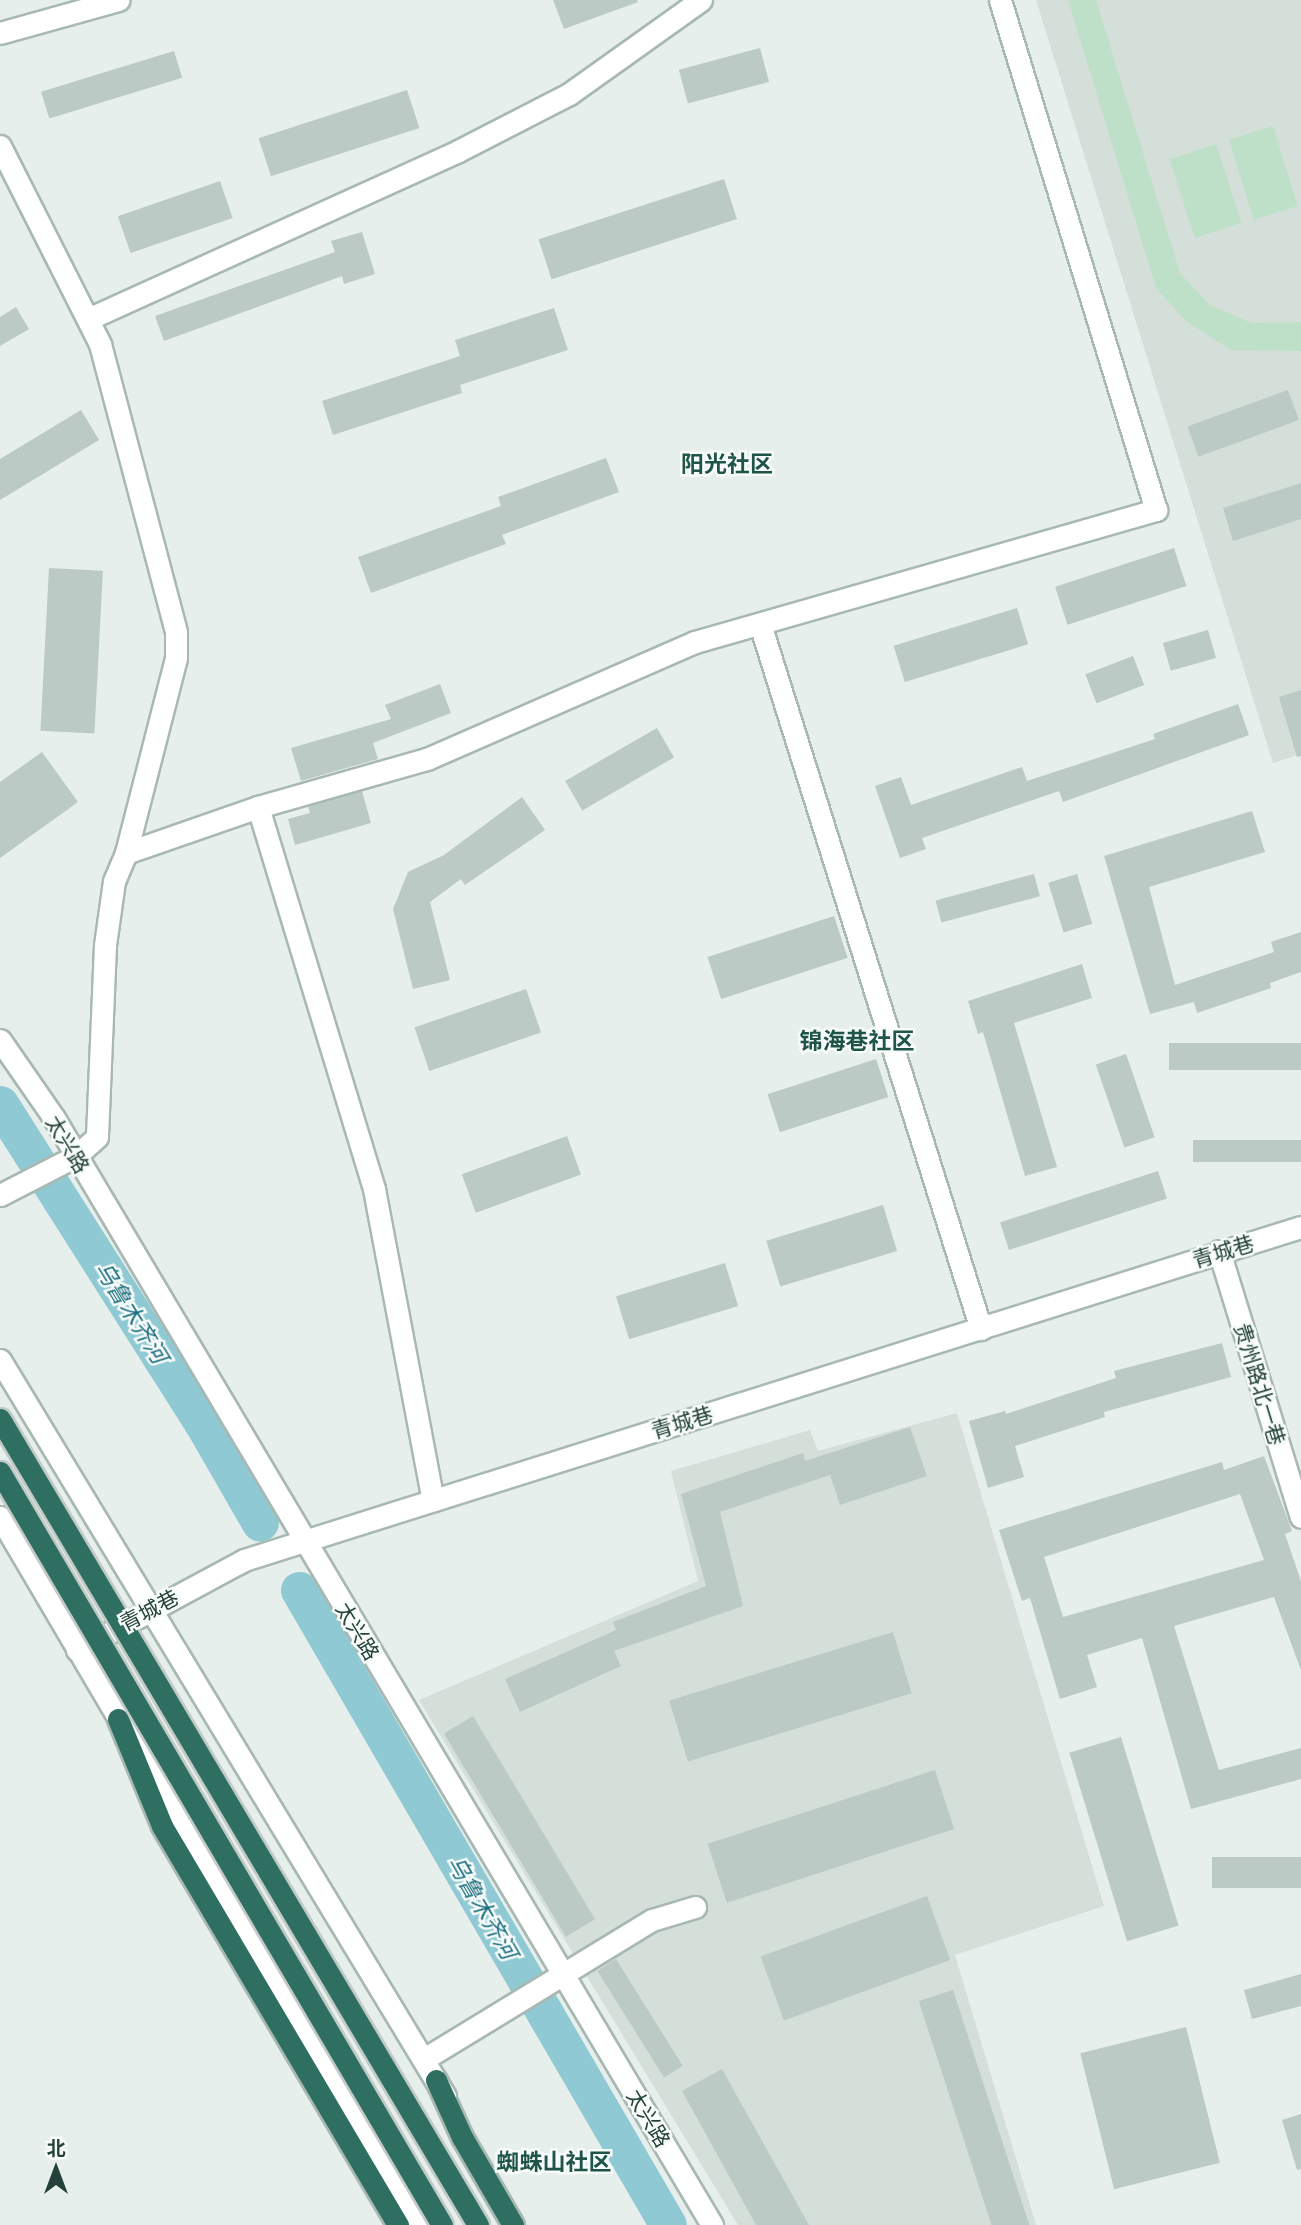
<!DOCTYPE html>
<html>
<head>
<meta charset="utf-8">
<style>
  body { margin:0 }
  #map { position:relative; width:1301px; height:2225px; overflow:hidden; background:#e6efeb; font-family:Barlow,"Noto Sans SC",sans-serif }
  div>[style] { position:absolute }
  .built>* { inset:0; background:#d4dfda }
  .green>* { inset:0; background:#bfe0c8; transform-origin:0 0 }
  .river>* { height:37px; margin:-18.5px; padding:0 18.5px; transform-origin:18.5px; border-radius:18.5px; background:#8ec9d4 }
  .building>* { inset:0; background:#bbcac4; transform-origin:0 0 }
  .roads { filter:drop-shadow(2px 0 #a8b8b2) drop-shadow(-2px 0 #a8b8b2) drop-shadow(0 2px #a8b8b2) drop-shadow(0 -2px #a8b8b2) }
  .street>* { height:21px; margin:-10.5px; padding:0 10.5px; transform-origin:10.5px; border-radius:10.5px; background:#fff }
  .secondary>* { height:21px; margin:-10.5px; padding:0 10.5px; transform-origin:10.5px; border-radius:10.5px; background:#fff }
  .highway>* { height:21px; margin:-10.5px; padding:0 10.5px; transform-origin:10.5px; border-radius:10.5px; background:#2f6f62 }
  .bridges { filter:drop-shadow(2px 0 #c2cac8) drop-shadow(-2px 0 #c2cac8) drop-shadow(0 2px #c2cac8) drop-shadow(0 -2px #c2cac8) }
  .highway-bridge>* { height:21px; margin:-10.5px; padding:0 10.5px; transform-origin:10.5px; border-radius:10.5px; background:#2f6f62 }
  span { translate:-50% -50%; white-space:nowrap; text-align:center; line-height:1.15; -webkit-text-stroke:5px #f7fbf9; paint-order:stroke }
  .street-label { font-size:21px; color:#24423a }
  .neighbourhood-label { font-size:23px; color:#1f5548; font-weight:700 }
  .water-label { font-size:23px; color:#1c6f80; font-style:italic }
  .north { position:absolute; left:21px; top:2134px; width:70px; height:70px; -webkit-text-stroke:5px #f7fbf9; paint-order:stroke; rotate:0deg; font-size:19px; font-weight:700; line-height:28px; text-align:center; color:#24423a }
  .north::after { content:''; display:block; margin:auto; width:24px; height:32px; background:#24423a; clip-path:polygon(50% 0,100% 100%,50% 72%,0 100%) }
</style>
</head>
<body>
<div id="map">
  <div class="built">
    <div style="clip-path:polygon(1036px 0,1301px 0,1301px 754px,1273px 763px)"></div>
    <div style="clip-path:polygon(957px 1413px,1104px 1906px,955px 1955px,1036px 2225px,738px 2225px,419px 1700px,698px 1581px,671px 1471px,810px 1430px,818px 1451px)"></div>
  </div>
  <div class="green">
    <div style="clip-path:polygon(1068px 0,1096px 0,1180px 273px,1211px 306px,1252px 323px,1301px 322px,1301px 351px,1231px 350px,1187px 322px,1156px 288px)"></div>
    <div style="left:1273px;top:126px;width:84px;height:46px;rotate:73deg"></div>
    <div style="left:1216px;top:144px;width:83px;height:49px;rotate:72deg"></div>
  </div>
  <div class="river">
    <div style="left:0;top:1104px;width:377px;rotate:57.6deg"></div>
    <div style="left:202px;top:1422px;width:116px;rotate:60.1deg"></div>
    <div style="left:299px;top:1590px;width:734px;rotate:59.84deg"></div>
  </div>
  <div class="building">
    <div style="clip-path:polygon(553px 0,637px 0,638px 2px,564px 29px)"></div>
    <div style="left:760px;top:48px;width:35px;height:84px;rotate:75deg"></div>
    <div style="left:174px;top:51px;width:28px;height:139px;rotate:73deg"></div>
    <div style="left:407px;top:90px;width:40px;height:156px;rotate:72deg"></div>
    <div style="left:724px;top:179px;width:42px;height:195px;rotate:72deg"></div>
    <div style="left:220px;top:181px;width:39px;height:108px;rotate:71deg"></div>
    <div style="clip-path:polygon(362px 232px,375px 274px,344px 284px,342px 276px,164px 341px,155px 316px,335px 252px,331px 241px)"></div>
    <div style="clip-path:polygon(16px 307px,29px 329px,0 346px,0 317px)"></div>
    <div style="clip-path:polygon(554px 308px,568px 350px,460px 385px,462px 393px,333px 435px,322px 401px,460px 356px,455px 340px)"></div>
    <div style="left:1288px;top:390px;width:32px;height:107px;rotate:70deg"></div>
    <div style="clip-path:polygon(81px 410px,99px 440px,0 500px,0 459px)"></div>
    <div style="clip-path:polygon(606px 458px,619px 492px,502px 535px,506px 544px,371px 593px,358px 557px,501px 506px,498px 497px)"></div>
    <div style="clip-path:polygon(1301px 483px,1301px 519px,1233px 541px,1223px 508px)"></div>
    <div style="left:1174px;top:548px;width:40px;height:125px;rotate:72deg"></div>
    <div style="left:49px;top:568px;width:54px;height:163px;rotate:3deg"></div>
    <div style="left:1017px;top:608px;width:38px;height:129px;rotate:73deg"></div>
    <div style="left:1208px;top:630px;width:29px;height:47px;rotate:74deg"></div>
    <div style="left:1133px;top:656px;width:31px;height:51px;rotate:69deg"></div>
    <div style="clip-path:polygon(440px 684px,451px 713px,373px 743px,378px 759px,301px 781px,291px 748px,391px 719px,385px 705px)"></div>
    <div style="clip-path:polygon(1301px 690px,1301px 756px,1297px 757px,1279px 697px)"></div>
    <div style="clip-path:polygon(1238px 704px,1249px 735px,1063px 802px,1059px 791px,922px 838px,926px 849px,900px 858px,875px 786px,901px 777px,911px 805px,1022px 767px,1027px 781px,1155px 739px,1153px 734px)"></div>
    <div style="left:657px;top:728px;width:34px;height:106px;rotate:60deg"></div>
    <div style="clip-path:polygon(42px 752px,78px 802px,0 858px,0 782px)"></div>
    <div style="clip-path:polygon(362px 791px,371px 823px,295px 845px,288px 819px,310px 813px,308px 806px)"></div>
    <div style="clip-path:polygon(522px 797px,545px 830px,465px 885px,461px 879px,430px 902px,450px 980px,413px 989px,393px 909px,408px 872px,444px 855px)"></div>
    <div style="clip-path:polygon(1252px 811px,1265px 852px,1149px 887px,1175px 985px,1274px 952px,1271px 942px,1301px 932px,1301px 972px,1270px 983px,1271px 988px,1197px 1013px,1194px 1002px,1150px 1014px,1104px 856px)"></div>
    <div style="left:1034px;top:874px;width:23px;height:102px;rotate:75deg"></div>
    <div style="left:1077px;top:874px;width:52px;height:30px;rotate:73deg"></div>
    <div style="left:834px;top:916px;width:44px;height:133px;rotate:72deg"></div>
    <div style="clip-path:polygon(1082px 964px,1092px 998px,1014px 1023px,1057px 1167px,1025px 1176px,983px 1032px,978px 1034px,968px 1001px)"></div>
    <div style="left:526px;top:989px;width:46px;height:118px;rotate:71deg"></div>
    <div style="left:1301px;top:1043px;width:27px;height:132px;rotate:90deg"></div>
    <div style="left:1126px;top:1054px;width:88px;height:32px;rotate:71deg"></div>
    <div style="left:876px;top:1059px;width:40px;height:114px;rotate:72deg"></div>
    <div style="left:567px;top:1136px;width:41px;height:112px;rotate:70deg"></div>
    <div style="left:1301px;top:1140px;width:22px;height:108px;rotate:90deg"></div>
    <div style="left:1158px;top:1171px;width:29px;height:166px;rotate:72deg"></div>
    <div style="left:883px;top:1205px;width:48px;height:122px;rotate:73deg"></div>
    <div style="left:725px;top:1263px;width:45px;height:114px;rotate:73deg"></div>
    <div style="clip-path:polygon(1222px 1343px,1231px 1377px,1104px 1412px,1105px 1417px,1015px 1446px,1024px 1477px,988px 1488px,969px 1421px,1005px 1411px,1006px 1414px,1116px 1378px,1114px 1371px)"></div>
    <div style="clip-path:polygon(910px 1427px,927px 1476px,840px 1505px,830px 1475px,720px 1512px,743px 1606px,614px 1651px,621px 1666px,520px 1712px,505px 1679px,616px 1630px,613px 1622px,706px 1586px,681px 1494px,803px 1453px,805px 1461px)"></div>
    <div style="clip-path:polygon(evenodd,1264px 1456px,1292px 1531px,1285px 1534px,1301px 1581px,1301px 1670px,1274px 1597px,1174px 1626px,1219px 1770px,1301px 1748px,1301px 1779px,1191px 1809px,1142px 1638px,1087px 1655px,1097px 1687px,1060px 1699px,1030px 1598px,1022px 1601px,999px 1530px,1222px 1462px,1224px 1470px,1264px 1456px,1240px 1494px,1264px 1560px,1063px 1617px,1044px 1557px,1240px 1494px)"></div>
    <div style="left:893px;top:1632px;width:64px;height:234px;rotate:73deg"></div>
    <div style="left:473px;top:1716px;width:237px;height:34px;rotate:59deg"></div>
    <div style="left:1121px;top:1737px;width:197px;height:54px;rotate:73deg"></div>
    <div style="left:935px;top:1770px;width:62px;height:239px;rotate:72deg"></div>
    <div style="left:1301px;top:1857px;width:31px;height:89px;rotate:90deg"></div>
    <div style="left:927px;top:1896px;width:68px;height:177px;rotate:70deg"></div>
    <div style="left:616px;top:1959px;width:126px;height:22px;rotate:58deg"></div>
    <div style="clip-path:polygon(1301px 1974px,1301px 2006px,1252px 2019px,1244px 1990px)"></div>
    <div style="left:953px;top:1990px;width:247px;height:36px;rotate:72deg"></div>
    <div style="left:1186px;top:2027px;width:140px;height:109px;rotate:76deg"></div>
    <div style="clip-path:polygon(722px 2069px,809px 2225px,756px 2225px,682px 2091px)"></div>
    <div style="clip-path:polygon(1301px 2114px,1301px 2169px,1297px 2170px,1282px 2120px)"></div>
  </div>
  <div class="roads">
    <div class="street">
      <div style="left:0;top:33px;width:123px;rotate:-15.6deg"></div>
      <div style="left:0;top:146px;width:222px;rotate:63.2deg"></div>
      <div style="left:100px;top:344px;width:298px;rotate:75.2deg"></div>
      <div style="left:176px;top:632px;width:26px;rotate:90deg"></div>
      <div style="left:176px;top:658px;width:201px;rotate:104.4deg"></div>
      <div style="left:126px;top:853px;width:30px;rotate:113deg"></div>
      <div style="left:114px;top:881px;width:65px;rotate:98deg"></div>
      <div style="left:105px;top:945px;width:192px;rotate:92.4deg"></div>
      <div style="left:97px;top:1137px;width:28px;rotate:138deg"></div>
      <div style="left:76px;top:1156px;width:85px;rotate:152.8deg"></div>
      <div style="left:88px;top:319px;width:406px;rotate:-24.4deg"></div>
      <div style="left:458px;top:151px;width:125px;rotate:-27.2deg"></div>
      <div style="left:569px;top:94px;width:162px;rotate:-35.5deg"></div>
      <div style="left:760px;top:624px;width:739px;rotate:72.6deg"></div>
      <div style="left:258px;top:807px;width:399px;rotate:73.1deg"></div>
      <div style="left:374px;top:1189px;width:317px;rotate:79.3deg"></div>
      <div style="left:126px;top:853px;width:140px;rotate:-19.2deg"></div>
      <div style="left:258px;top:807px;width:176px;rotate:-15.9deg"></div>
      <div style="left:427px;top:759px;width:292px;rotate:-23.6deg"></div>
      <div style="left:695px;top:642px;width:480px;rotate:-16deg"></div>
      <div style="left:1156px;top:510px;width:533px;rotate:-107.01deg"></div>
      <div style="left:0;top:1040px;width:95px;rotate:55.3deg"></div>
      <div style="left:54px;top:1118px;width:1288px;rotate:59.27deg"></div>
      <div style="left:1219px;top:1251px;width:278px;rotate:72.9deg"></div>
      <div style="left:424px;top:2059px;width:267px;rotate:-31.4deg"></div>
      <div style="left:652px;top:1920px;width:45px;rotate:-16.8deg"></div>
    </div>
    <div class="secondary">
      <div style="left:0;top:1360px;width:860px;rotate:58.84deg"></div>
      <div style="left:0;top:1517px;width:822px;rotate:59.5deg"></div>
      <div style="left:77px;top:1650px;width:190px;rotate:-28.3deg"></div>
      <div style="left:244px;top:1560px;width:1108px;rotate:-17.49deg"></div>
    </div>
    <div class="highway">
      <div style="left:118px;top:1719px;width:116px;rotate:67.6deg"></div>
      <div style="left:162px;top:1826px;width:464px;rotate:59.4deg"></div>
      <div style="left:436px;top:2080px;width:63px;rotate:65.5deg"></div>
      <div style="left:462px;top:2137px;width:102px;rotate:59.9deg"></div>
    </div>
  </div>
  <div class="bridges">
    <div class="highway-bridge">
      <div style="left:0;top:1419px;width:937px;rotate:59.33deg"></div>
      <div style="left:0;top:1472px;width:873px;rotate:59.59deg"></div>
    </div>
  </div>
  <div class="street-label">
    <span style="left:68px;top:1144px;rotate:59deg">太兴路</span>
    <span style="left:1223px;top:1251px;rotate:-17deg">青城巷</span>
    <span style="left:1260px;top:1384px;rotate:73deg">贵州路北一巷</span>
    <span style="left:682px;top:1422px;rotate:-17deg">青城巷</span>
    <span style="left:149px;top:1610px;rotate:-28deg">青城巷</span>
    <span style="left:358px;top:1631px;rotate:59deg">太兴路</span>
    <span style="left:649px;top:2118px;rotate:59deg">太兴路</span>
  </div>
  <div class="neighbourhood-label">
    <span style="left:727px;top:463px">阳光社区</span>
    <span style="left:857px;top:1040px">锦海巷社区</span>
    <span style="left:554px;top:2161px">蜘蛛山社区</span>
  </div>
  <div class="water-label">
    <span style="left:132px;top:1312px;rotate:58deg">乌鲁木齐河</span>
    <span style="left:483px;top:1907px;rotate:60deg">乌鲁木齐河</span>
  </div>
  <div class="north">北</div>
</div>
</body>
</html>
